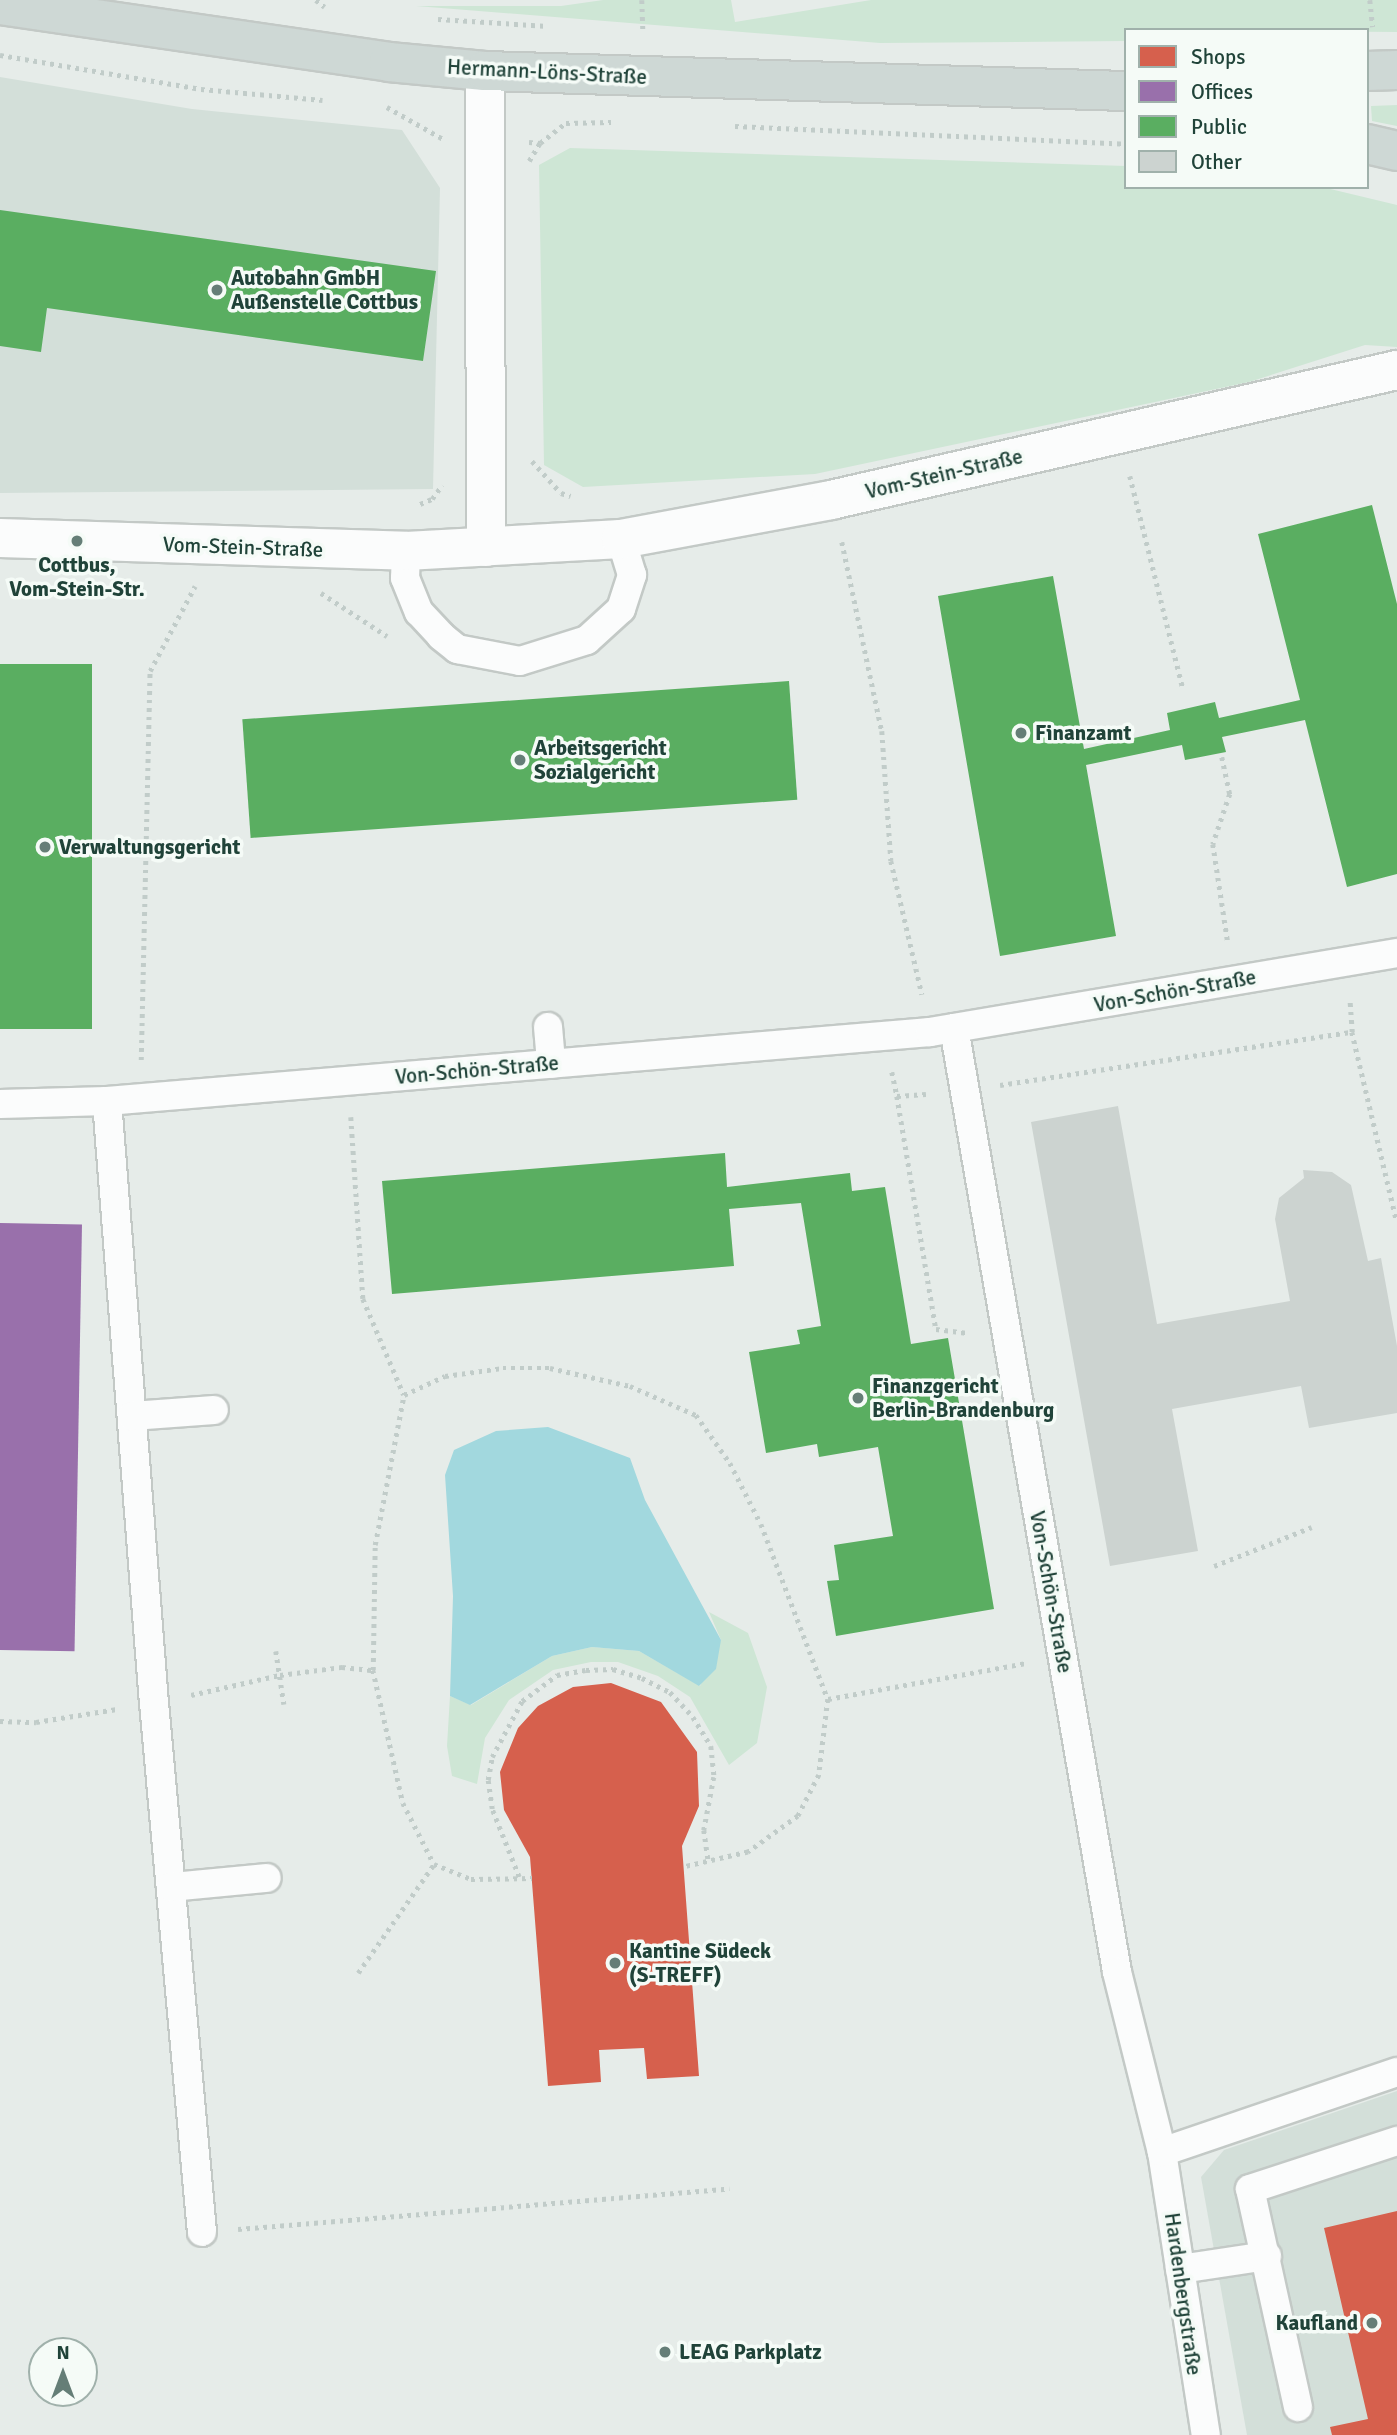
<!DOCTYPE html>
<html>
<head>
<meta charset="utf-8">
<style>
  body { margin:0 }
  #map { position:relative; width:1397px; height:2435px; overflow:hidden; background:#e6ece9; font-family:Signika,sans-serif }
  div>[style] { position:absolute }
  .built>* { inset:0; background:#d3dfd9 }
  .green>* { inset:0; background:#cee6d5 }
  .water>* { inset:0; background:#a2d8de }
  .shops>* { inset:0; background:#d6604d }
  .offices>* { inset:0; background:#9970ab; transform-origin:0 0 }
  .public>* { inset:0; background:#5aae61; transform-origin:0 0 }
  .building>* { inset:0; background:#ccd3d0 }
  .path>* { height:4.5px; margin-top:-2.25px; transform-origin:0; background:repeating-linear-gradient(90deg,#c1ccc9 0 3.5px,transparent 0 8.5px) }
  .roads { filter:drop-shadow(2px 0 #c3c9c6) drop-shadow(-2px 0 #c3c9c6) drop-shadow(0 2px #c3c9c6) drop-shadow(0 -2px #c3c9c6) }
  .service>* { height:28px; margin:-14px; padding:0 14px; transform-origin:14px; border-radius:14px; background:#fbfcfc }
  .minor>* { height:38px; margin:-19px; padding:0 19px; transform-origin:19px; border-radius:19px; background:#fbfcfc }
  .primary>* { height:38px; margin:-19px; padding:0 19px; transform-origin:19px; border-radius:19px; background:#ced8d5 }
  .dots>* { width:19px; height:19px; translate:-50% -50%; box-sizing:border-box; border:4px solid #f5fbf7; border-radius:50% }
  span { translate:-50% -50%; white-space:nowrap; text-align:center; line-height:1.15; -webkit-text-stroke:7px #f5fbf7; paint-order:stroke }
  .street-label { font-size:21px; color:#204339 }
  .poi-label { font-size:21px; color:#204339; font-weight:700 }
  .left { translate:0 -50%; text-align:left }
  .right { translate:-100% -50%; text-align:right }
  .legend { position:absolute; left:1124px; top:28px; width:245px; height:161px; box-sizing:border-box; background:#f5fbf7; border:2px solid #a0b1ab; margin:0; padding:9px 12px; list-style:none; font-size:21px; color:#204339 }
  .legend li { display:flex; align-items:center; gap:14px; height:35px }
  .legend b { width:35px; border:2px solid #a0b1ab }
  .north { position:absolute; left:28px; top:2337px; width:70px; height:70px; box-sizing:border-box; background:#f5fbf7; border:2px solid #a0b1ab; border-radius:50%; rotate:0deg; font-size:19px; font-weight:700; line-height:28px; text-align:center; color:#204339 }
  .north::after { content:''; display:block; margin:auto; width:24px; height:32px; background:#657e77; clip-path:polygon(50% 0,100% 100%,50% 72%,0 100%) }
</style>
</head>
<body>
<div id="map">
  <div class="built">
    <div style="clip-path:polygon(0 77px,192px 109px,402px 130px,440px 188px,433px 489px,0 493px)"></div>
    <div style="clip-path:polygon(1397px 2091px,1397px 2435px,1247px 2435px,1201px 2177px,1224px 2150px)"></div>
  </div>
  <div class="green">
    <div style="clip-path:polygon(603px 0,731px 0,735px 22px,871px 0,1397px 0,1397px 32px,1126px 30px,1126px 41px,880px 43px,416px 6px,561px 6px)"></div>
    <div style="clip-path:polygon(1397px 105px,1397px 126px,1372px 121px,1371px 106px)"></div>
    <div style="clip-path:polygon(570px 148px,1126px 166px,1126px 187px,1322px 187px,1397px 205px,1397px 347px,1365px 345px,1249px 382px,815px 474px,583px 487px,544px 465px,539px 165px)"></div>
    <div style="clip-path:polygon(709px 1612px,748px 1633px,767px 1687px,757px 1743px,729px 1765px,690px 1697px,658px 1676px,618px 1662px,591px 1662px,553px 1670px,509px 1700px,485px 1738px,477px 1784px,452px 1776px,447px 1746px,450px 1696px,471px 1705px,552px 1656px,592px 1647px,639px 1651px,700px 1686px,721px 1640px)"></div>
  </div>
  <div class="water">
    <div style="clip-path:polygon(548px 1427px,630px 1458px,645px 1500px,721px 1640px,716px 1669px,699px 1686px,639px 1651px,592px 1647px,552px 1656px,470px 1705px,450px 1696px,453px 1596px,445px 1475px,454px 1450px,496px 1431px)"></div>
  </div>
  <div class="shops">
    <div style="clip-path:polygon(611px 1683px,661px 1702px,697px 1752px,699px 1806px,682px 1846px,699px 2076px,647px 2079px,644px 2048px,599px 2050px,601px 2082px,548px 2086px,530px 1857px,504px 1810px,500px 1772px,518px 1728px,538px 1706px,573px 1687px)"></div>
    <div style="clip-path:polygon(1397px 2211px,1397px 2435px,1332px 2435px,1330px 2427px,1368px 2419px,1324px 2228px)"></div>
  </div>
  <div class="offices">
    <div style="left:0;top:1223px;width:82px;height:427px;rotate:1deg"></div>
  </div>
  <div class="public">
    <div style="clip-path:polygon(0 210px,436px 271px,423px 361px,47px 308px,41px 352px,0 346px)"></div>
    <div style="clip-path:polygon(1372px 505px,1397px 604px,1397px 874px,1347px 887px,1305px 720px,1222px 737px,1226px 752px,1185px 760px,1182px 745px,1086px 765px,1116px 936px,1000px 956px,938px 596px,1053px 576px,1084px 749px,1170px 730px,1167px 713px,1215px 702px,1219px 718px,1300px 700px,1258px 534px)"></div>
    <div style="left:0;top:664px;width:92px;height:365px"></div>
    <div style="left:789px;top:681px;width:119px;height:548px;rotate:86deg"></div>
    <div style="clip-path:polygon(725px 1153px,727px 1187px,850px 1173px,852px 1191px,885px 1187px,911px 1344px,948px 1338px,994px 1609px,836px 1636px,827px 1581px,839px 1580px,834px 1545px,893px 1536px,878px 1447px,819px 1457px,817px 1444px,766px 1453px,749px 1352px,800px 1344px,797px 1330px,821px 1326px,801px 1203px,729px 1209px,734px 1266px,392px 1294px,382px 1181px)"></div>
  </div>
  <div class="building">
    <div style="clip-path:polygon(1118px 1106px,1157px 1324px,1290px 1301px,1275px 1219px,1279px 1198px,1304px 1178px,1303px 1170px,1332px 1172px,1351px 1185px,1368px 1261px,1381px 1258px,1397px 1346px,1397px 1413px,1309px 1428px,1301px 1386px,1172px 1409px,1198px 1551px,1110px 1566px,1031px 1122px)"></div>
  </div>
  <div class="path">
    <div style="left:316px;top:0;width:11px;rotate:38deg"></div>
    <div style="left:642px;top:0;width:31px;rotate:88deg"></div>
    <div style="left:1370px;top:0;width:27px;rotate:84deg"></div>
    <div style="left:438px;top:19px;width:110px;rotate:3.6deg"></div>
    <div style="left:0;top:55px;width:204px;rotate:9.6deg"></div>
    <div style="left:201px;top:89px;width:122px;rotate:5.2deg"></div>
    <div style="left:387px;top:107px;width:64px;rotate:29.7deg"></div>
    <div style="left:735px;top:126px;width:391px;rotate:2.6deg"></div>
    <div style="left:529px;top:142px;width:11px;rotate:5deg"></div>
    <div style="left:540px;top:143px;width:33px;rotate:-38deg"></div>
    <div style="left:566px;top:123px;width:45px;rotate:-1.3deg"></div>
    <div style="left:529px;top:161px;width:21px;rotate:-59deg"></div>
    <div style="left:532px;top:461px;width:43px;rotate:47.8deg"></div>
    <div style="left:561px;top:493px;width:10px;rotate:17deg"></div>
    <div style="left:1130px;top:476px;width:219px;rotate:76deg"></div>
    <div style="left:420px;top:504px;width:13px;rotate:-23deg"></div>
    <div style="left:432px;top:499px;width:17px;rotate:-54deg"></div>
    <div style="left:842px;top:542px;width:193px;rotate:78.1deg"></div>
    <div style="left:882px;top:731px;width:130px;rotate:86deg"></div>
    <div style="left:891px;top:861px;width:137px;rotate:76.9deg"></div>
    <div style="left:321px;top:593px;width:79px;rotate:33.1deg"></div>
    <div style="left:1222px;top:757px;width:38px;rotate:78deg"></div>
    <div style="left:1230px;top:794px;width:53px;rotate:108.8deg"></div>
    <div style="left:1213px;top:844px;width:100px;rotate:81.4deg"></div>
    <div style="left:1352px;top:1032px;width:195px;rotate:76.7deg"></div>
    <div style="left:141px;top:1060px;width:389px;rotate:-88.7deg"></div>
    <div style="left:150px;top:671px;width:96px;rotate:-62.1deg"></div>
    <div style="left:892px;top:1072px;width:25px;rotate:78deg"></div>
    <div style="left:897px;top:1096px;width:29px;rotate:-4deg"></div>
    <div style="left:1000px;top:1085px;width:356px;rotate:-8.6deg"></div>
    <div style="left:1352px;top:1032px;width:31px;rotate:-94deg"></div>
    <div style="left:897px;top:1096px;width:236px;rotate:80.5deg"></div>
    <div style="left:936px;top:1329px;width:32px;rotate:7deg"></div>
    <div style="left:351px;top:1117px;width:182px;rotate:86.2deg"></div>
    <div style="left:363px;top:1299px;width:104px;rotate:66.9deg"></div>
    <div style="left:1214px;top:1566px;width:105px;rotate:-21.7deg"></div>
    <div style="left:276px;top:1651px;width:54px;rotate:81.4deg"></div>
    <div style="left:373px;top:1670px;width:125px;rotate:-89.1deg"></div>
    <div style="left:375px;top:1545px;width:153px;rotate:-79.1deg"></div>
    <div style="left:404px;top:1395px;width:45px;rotate:-24.9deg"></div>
    <div style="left:445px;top:1376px;width:59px;rotate:-7.9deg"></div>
    <div style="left:503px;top:1368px;width:47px"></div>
    <div style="left:550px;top:1368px;width:82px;rotate:12.7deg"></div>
    <div style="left:630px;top:1386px;width:72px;rotate:23.7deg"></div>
    <div style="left:696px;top:1415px;width:59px;rotate:54.7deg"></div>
    <div style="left:730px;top:1463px;width:68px;rotate:63.1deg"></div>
    <div style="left:761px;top:1524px;width:187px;rotate:69.1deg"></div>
    <div style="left:828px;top:1699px;width:77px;rotate:96.8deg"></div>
    <div style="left:819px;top:1775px;width:46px;rotate:117.1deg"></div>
    <div style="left:798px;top:1816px;width:62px;rotate:144.2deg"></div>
    <div style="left:748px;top:1852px;width:67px;rotate:167deg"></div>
    <div style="left:191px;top:1695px;width:91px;rotate:-12.7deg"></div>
    <div style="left:280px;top:1675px;width:63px;rotate:-7.4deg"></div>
    <div style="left:342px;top:1667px;width:31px;rotate:6deg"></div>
    <div style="left:373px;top:1670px;width:136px;rotate:77.3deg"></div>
    <div style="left:403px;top:1803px;width:68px;rotate:63.1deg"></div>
    <div style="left:434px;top:1864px;width:40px;rotate:22deg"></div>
    <div style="left:471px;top:1879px;width:61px;rotate:-0.9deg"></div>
    <div style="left:828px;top:1699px;width:202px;rotate:-10.3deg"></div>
    <div style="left:0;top:1721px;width:36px;rotate:2deg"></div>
    <div style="left:36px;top:1722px;width:82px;rotate:-9.1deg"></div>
    <div style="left:519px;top:1877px;width:73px;rotate:-111.7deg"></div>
    <div style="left:492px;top:1809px;width:29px;rotate:-98deg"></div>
    <div style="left:488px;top:1780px;width:23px;rotate:-80deg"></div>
    <div style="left:492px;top:1757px;width:64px;rotate:-61.8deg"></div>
    <div style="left:522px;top:1701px;width:44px;rotate:-36.6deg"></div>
    <div style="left:557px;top:1675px;width:29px;rotate:-10deg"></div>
    <div style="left:586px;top:1670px;width:27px;rotate:-2deg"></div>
    <div style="left:613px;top:1669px;width:30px;rotate:17deg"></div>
    <div style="left:642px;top:1678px;width:31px;rotate:27deg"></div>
    <div style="left:670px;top:1692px;width:34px;rotate:47deg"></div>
    <div style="left:693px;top:1717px;width:34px;rotate:58deg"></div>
    <div style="left:711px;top:1746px;width:31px;rotate:84deg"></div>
    <div style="left:714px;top:1777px;width:54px;rotate:100.7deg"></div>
    <div style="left:704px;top:1830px;width:30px;rotate:82deg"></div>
    <div style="left:358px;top:1973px;width:133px;rotate:-55.1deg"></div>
    <div style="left:238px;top:2229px;width:493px;rotate:-4.7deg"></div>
  </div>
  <div class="roads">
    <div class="service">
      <div style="left:406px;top:551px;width:27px;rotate:92deg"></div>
      <div style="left:405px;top:578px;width:37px;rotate:68deg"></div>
      <div style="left:419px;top:612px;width:33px;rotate:47deg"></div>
      <div style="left:441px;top:636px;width:21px;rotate:39deg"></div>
      <div style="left:457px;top:649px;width:64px;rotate:10.8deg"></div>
      <div style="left:520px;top:661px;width:70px;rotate:-17.4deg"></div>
      <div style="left:587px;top:640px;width:46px;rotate:-42.4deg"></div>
      <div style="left:621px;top:609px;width:36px;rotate:-72deg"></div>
      <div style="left:632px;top:575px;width:38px;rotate:-107deg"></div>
      <div style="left:548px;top:1027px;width:37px;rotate:85deg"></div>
      <div style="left:954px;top:1028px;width:958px;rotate:80.2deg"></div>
      <div style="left:1117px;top:1972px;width:186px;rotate:76deg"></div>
      <div style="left:1162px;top:2152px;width:286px;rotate:81.2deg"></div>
      <div style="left:107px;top:1101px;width:604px;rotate:85.54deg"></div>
      <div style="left:154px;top:1703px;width:531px;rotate:84.82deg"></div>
      <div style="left:0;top:1104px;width:107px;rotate:-1.6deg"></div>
      <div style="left:107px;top:1101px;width:826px;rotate:-4.79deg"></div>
      <div style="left:930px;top:1032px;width:474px;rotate:-9.6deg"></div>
      <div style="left:132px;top:1416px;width:82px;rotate:-4.2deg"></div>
      <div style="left:171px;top:1887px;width:96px;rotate:-5.4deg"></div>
      <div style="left:1162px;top:2152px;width:248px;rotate:-18.8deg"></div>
      <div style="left:1180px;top:2269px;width:88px;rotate:-8.5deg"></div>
      <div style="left:1298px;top:2407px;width:223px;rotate:-102.4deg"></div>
      <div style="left:1250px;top:2189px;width:155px;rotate:-18.1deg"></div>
    </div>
    <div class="minor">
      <div style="left:485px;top:71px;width:476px;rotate:89.9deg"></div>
      <div style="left:0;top:538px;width:406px;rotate:1.8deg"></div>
      <div style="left:406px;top:551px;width:215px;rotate:-3.2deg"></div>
      <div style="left:621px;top:539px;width:214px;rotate:-10.5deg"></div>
      <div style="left:831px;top:500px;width:581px;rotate:-12.94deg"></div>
    </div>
    <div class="primary">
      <div style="left:0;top:5px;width:393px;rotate:8.3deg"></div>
      <div style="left:389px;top:62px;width:96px;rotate:5.4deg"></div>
      <div style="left:485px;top:71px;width:641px;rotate:1.79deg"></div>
      <div style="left:1367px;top:71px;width:30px;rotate:-2deg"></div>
      <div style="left:1367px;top:144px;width:31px;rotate:13deg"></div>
    </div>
  </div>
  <div class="dots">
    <div style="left:217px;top:290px;background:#657e77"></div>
    <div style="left:77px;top:541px;background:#657e77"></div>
    <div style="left:1021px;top:733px;background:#657e77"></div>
    <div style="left:520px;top:760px;background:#657e77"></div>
    <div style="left:45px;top:847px;background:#657e77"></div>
    <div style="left:858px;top:1398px;background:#657e77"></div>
    <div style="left:615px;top:1963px;background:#657e77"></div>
    <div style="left:1372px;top:2323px;background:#657e77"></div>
    <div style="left:665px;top:2352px;background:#657e77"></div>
  </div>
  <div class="street-label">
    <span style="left:547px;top:72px;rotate:3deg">Hermann-Löns-Straße</span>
    <span style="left:944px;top:474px;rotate:-13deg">Vom-Stein-Straße</span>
    <span style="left:243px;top:547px;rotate:2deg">Vom-Stein-Straße</span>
    <span style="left:1175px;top:991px;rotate:-10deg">Von-Schön-Straße</span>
    <span style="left:477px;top:1070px;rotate:-5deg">Von-Schön-Straße</span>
    <span style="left:1051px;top:1592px;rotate:80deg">Von-Schön-Straße</span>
    <span style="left:1183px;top:2294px;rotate:82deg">Hardenbergstraße</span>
  </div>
  <div class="poi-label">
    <span class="left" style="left:231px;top:290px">Autobahn GmbH<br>Außenstelle Cottbus</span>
    <span style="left:77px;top:577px">Cottbus,<br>Vom-Stein-Str.</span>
    <span class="left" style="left:1035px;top:733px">Finanzamt</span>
    <span class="left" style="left:534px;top:760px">Arbeitsgericht<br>Sozialgericht</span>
    <span class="left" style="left:59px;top:847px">Verwaltungsgericht</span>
    <span class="left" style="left:872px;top:1398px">Finanzgericht<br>Berlin-Brandenburg</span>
    <span class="left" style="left:629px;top:1963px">Kantine Südeck<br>(S-TREFF)</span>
    <span class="right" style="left:1358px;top:2323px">Kaufland</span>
    <span class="left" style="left:679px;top:2352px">LEAG Parkplatz</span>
  </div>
  <ul class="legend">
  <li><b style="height:19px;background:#d6604d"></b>Shops</li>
  <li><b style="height:19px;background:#9970ab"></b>Offices</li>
  <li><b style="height:19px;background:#5aae61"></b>Public</li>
  <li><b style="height:19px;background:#ccd3d0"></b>Other</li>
  </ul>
  <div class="north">N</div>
</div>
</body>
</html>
